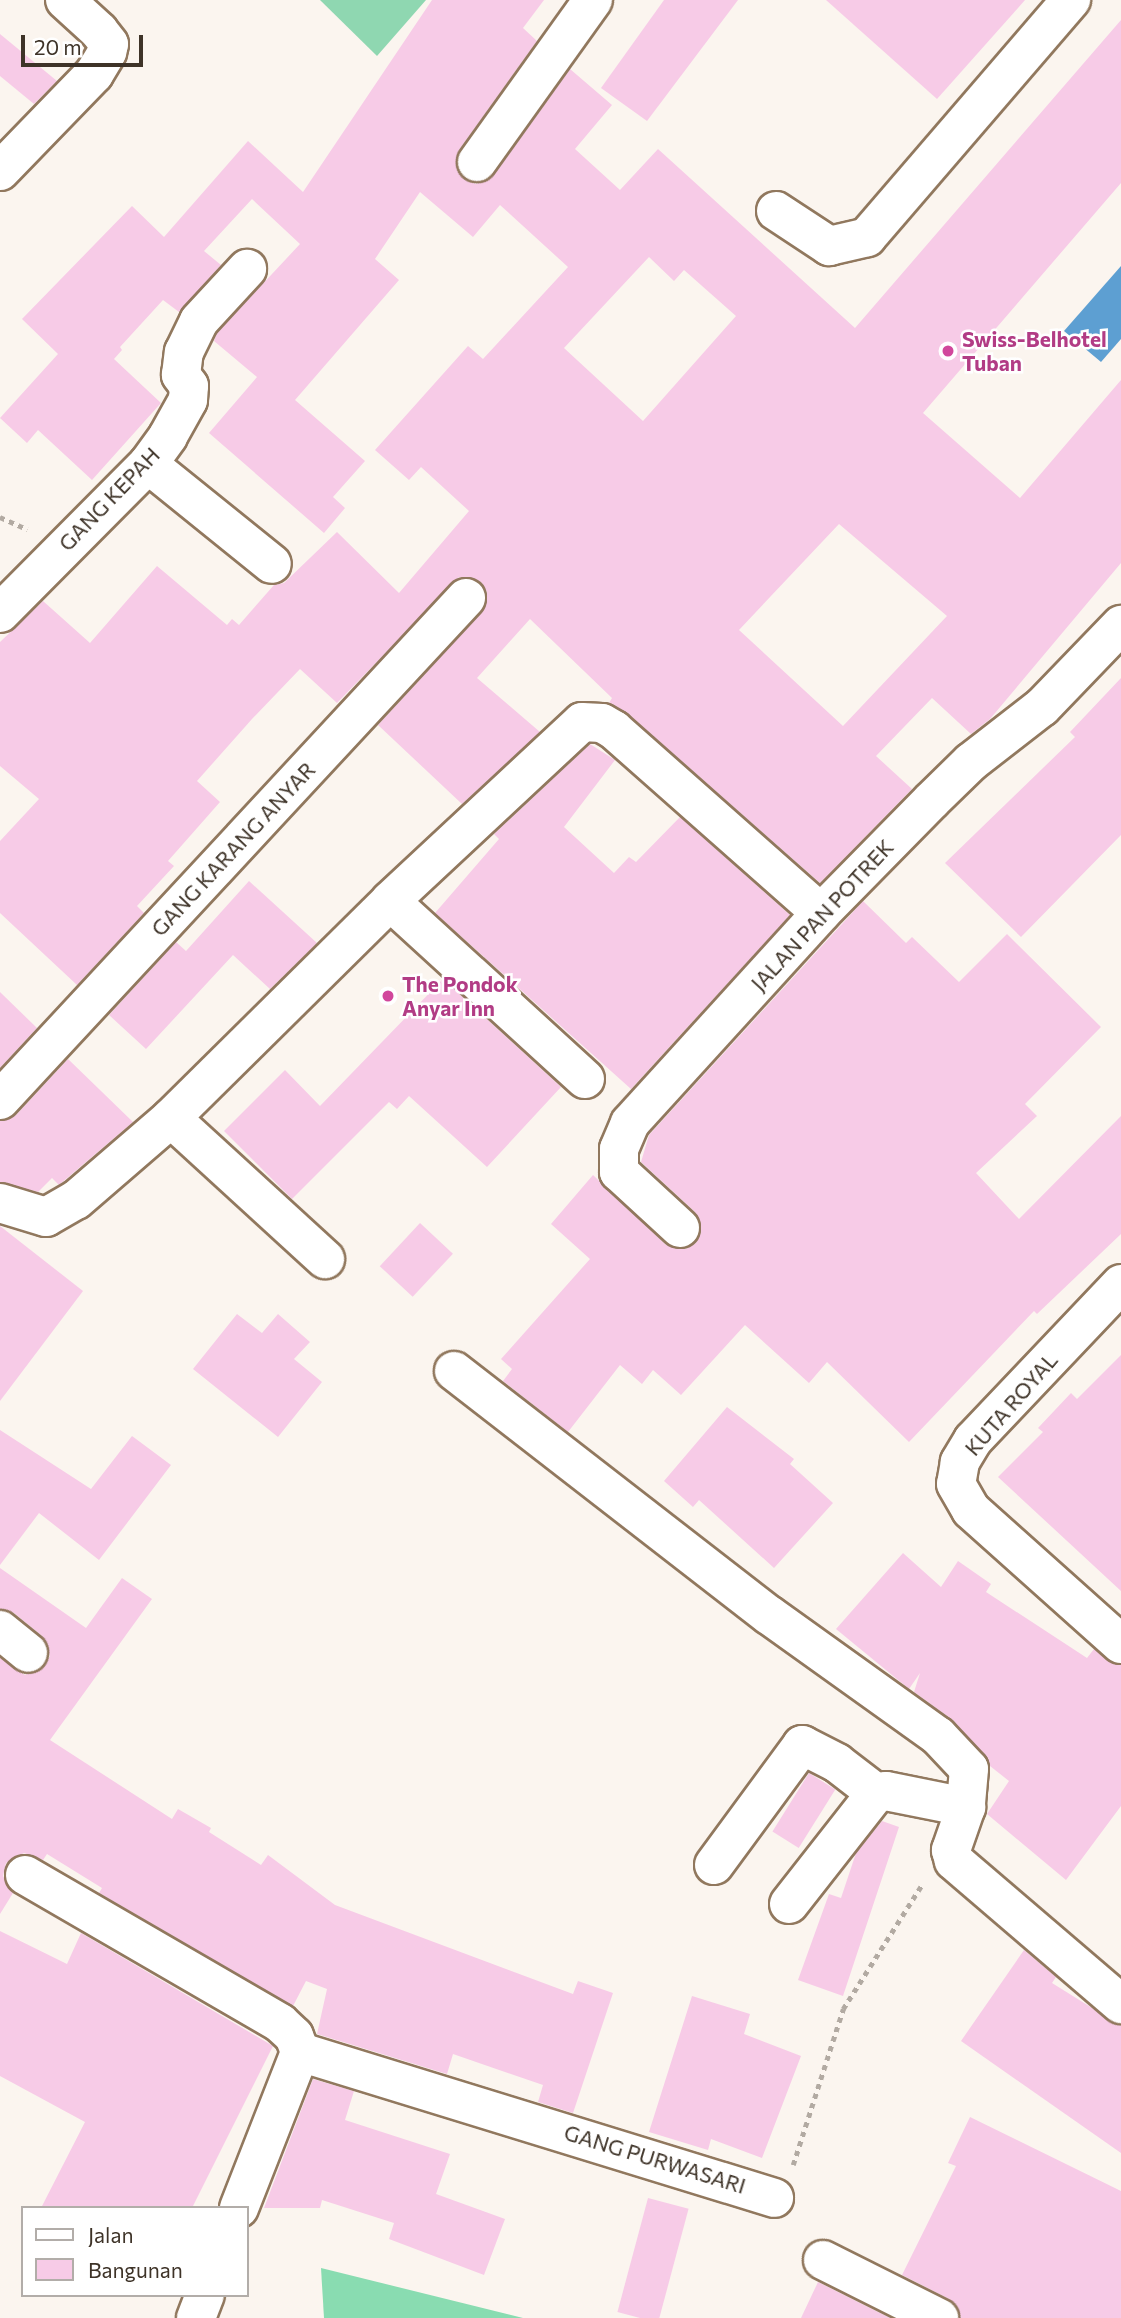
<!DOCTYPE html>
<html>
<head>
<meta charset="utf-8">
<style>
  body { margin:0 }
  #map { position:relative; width:1121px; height:2318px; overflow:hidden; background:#fbf5ef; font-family:Commissioner,sans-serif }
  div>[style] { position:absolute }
  .green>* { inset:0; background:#8fd7b1 }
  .forest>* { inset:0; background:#89dcb1 }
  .water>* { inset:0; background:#5d9fd2 }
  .building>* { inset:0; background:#f7cbe7; transform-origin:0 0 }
  .path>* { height:4.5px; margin-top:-2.25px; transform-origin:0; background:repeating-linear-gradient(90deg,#b2aaa2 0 5px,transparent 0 10px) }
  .roads { filter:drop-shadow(2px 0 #91785e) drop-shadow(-2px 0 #91785e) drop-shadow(0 2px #91785e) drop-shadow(0 -2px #91785e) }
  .minor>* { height:38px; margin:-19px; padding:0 19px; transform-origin:19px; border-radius:19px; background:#fff }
  .dots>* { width:19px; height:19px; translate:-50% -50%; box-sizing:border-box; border:4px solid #fff; border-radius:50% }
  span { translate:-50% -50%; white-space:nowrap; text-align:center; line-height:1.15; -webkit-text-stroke:5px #fff; paint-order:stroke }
  .hotel-label { font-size:21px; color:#b23c85; font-weight:700 }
  .left { translate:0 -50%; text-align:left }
  .street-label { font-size:21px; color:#3e3328 }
  .legend { position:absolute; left:21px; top:2206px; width:228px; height:91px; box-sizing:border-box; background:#fff; border:2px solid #b2ada9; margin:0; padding:9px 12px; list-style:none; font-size:21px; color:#3e3328 }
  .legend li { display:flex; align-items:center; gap:14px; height:35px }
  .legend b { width:35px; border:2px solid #b2ada9 }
  .scale { position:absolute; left:21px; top:35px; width:122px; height:32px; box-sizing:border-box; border:4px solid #3e3328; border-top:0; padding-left:9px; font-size:21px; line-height:24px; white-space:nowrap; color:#3e3328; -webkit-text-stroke:5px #fff; paint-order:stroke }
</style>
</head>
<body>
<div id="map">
  <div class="green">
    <div style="clip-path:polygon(320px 0,426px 0,377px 56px)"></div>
  </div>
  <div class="forest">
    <div style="clip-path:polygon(321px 2268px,523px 2318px,324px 2318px)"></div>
  </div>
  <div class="water">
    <div style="clip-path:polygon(1121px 266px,1121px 339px,1101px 362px,1064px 331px)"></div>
  </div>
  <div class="building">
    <div style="clip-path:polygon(evenodd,432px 0,544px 0,523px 28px,537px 41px,459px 150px,457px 170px,464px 179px,476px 184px,494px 175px,570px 69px,612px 105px,575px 149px,620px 190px,658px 149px,855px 328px,1121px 20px,1121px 183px,923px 413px,1020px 498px,1121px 380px,1121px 563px,990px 719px,971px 734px,932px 698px,876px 756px,912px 789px,820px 883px,628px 714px,609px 703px,612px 698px,530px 619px,477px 678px,540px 732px,462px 804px,378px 725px,482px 612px,487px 592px,481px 582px,459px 577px,337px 703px,300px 669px,252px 719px,197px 781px,220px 802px,168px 861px,174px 866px,137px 906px,144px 913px,77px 985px,0 913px,0 841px,39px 799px,0 766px,0 642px,43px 601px,90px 643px,157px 566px,227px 625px,232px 619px,239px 625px,274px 585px,284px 583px,337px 532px,399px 593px,469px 511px,421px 467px,409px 480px,375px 450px,468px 346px,483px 359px,568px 267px,500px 205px,473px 237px,420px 192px,375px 259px,399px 280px,295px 400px,365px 461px,333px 497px,345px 508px,324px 533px,209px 433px,257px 377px,214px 341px,217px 333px,300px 244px,252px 199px,204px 251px,221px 265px,179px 312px,163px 300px,120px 347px,122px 350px,114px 359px,161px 403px,92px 480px,38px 430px,27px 443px,0 418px,58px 354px,22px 319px,132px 206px,164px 237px,248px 141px,303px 192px,432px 0,649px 257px,674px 281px,684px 270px,736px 316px,643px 421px,564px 348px,649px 257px,432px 0,839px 524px,947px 616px,843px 726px,739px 630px,839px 524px)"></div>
    <div style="clip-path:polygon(664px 0,738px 0,647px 121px,601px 88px)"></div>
    <div style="clip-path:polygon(826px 0,1025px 0,937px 99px)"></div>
    <div style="clip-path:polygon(0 34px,57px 81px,34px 104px,0 76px)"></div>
    <div style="clip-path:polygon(1121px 678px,1121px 835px,1021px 937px,945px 863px,1075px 737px,1070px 732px)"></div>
    <div style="clip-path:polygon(590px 744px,615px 760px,564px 827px,614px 873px,629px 857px,636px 862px,680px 817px,790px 915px,631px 1089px,435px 913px,499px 839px,494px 834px)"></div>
    <div style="clip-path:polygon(249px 881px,317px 943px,270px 989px,233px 955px,146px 1049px,109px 1015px,176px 942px,186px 951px)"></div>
    <div style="clip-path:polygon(863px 901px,906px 943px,912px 937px,959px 982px,1007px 934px,1101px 1027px,1025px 1104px,1037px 1116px,976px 1173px,1019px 1219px,1121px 1116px,1121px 1234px,1037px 1314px,1034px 1311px,909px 1442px,827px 1362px,809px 1383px,745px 1325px,681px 1395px,653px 1370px,642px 1384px,620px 1365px,568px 1432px,503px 1381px,512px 1369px,501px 1359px,590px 1259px,551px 1224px,593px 1175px,666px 1245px,686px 1249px,696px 1243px,701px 1232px,695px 1212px,641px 1162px,649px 1135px)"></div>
    <div style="clip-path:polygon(443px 979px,561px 1087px,487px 1167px,409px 1096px,397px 1109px,389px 1102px,292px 1199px,224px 1131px,285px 1070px,320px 1106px)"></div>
    <div style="clip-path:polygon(0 992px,37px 1028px,0 1068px)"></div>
    <div style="clip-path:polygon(68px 1059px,133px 1122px,59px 1185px,52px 1178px,38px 1192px,0 1182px,0 1121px,16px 1115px)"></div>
    <div style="left:420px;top:1223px;width:45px;height:59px;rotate:43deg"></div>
    <div style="clip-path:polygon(0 1226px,83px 1291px,0 1401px)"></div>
    <div style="clip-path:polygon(237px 1314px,262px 1333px,278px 1314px,310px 1342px,294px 1359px,322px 1382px,278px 1437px,193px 1369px)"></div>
    <div style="clip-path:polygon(1121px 1355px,1121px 1591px,998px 1477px,1043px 1432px,1038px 1428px,1071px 1393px,1077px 1399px)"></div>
    <div style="clip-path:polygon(727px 1407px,794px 1459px,790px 1464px,833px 1503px,774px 1568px,699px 1500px,693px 1507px,664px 1481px)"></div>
    <div style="clip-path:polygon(0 1430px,91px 1489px,132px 1436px,171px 1465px,99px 1560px,39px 1513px,0 1565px)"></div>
    <div style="clip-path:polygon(903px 1553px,941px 1587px,958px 1561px,991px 1584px,986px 1592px,1087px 1658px,1094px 1649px,1121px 1665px,1121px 1806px,1066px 1880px,987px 1814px,1009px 1781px,990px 1766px,954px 1721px,914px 1692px,920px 1673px,909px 1689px,836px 1629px)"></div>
    <div style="clip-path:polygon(0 1568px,86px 1628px,122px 1578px,152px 1599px,50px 1740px,172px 1819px,178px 1809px,211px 1828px,209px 1832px,261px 1865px,268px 1855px,335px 1905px,573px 1994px,578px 1981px,613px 1993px,573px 2113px,538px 2102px,543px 2085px,453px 2054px,447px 2074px,317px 2034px,327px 1989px,306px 1981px,293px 2006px,99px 1893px,102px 1888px,47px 1854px,43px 1860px,24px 1853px,6px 1863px,3px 1876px,13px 1893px,0 1914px,0 1658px,25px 1675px,44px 1667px,50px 1656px,42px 1636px,14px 1613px,0 1609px)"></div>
    <div style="left:809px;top:1773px;width:31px;height:69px;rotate:32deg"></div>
    <div style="clip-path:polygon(882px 1821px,899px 1827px,843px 1996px,798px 1980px,829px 1894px,841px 1898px,856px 1853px)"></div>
    <div style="clip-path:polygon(0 1931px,67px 1964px,81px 1933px,273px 2046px,192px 2208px,41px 2208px,85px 2122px,0 2076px)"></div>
    <div style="clip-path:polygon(1024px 1950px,1056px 1977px,1052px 1983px,1121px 2026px,1121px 2153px,961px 2041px)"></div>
    <div style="clip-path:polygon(692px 1996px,750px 2014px,744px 2034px,801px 2056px,762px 2158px,711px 2139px,708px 2150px,649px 2132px)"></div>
    <div style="clip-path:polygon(313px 2079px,354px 2091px,345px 2120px,450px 2154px,436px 2194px,505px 2219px,484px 2275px,389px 2239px,394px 2223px,322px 2200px,320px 2208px,264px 2208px)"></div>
    <div style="clip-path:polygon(970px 2117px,1121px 2191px,1121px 2318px,961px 2318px,949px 2299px,902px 2275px,956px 2166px,948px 2163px)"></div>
    <div style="left:648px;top:2198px;width:42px;height:118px;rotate:15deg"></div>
    <div style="clip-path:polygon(818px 2282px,890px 2318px,801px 2318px)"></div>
  </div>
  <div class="path">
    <div style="left:0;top:517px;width:30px;rotate:24deg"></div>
    <div style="left:793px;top:2165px;width:164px;rotate:-72.2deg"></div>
    <div style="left:843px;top:2009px;width:149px;rotate:-57.6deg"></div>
  </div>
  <div class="roads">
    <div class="minor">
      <div style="left:477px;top:162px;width:199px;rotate:-54.4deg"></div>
      <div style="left:0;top:171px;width:135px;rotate:-45.9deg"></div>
      <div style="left:94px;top:74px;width:26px;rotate:-59deg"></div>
      <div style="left:107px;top:52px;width:8px;rotate:-76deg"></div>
      <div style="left:109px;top:44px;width:16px;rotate:-128deg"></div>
      <div style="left:99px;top:31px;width:46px;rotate:-137.6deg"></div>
      <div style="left:776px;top:211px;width:64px;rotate:33.4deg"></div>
      <div style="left:829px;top:246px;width:39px;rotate:-13deg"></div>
      <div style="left:867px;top:237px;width:313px;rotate:-49.3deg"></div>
      <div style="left:148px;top:464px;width:159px;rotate:38.9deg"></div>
      <div style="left:0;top:613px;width:210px;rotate:-45.2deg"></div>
      <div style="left:148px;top:464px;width:34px;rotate:-54deg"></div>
      <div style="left:168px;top:436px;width:41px;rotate:-60.9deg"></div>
      <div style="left:188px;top:400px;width:14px;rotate:-86deg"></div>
      <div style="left:189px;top:386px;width:14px;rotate:-126deg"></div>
      <div style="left:181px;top:375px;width:23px;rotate:-83deg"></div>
      <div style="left:184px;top:352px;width:34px;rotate:-64deg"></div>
      <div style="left:199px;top:321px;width:71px;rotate:-47.3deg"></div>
      <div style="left:390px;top:901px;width:264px;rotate:42.4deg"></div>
      <div style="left:0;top:1100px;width:685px;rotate:-47.13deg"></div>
      <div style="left:171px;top:1118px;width:209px;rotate:42.5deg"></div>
      <div style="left:0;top:1203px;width:48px;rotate:16.9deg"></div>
      <div style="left:46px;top:1217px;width:34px;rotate:-30deg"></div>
      <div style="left:76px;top:1200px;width:125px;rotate:-40.8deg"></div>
      <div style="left:171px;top:1118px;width:308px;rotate:-44.7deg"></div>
      <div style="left:390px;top:901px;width:262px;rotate:-43deg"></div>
      <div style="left:582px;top:722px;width:20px;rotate:3deg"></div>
      <div style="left:602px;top:723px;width:14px;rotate:30deg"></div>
      <div style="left:614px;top:730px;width:276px;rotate:41.5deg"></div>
      <div style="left:680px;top:1228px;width:83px;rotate:-137.4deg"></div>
      <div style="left:619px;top:1172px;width:23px;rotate:-90deg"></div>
      <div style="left:619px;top:1149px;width:28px;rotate:-67deg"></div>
      <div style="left:630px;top:1123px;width:284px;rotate:-47.7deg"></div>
      <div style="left:821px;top:913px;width:157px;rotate:-45.5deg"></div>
      <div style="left:931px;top:801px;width:56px;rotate:-44.3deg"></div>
      <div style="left:971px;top:762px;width:90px;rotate:-37.8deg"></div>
      <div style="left:1042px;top:707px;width:114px;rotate:-46.1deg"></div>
      <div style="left:1121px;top:1284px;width:215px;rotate:133.5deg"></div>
      <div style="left:973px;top:1440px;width:26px;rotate:121deg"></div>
      <div style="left:960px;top:1462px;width:22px;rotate:100deg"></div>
      <div style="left:956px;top:1484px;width:30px;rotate:60deg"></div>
      <div style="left:971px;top:1510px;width:201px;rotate:41.8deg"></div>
      <div style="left:454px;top:1371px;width:398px;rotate:37.8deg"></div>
      <div style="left:769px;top:1615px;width:208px;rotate:35.6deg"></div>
      <div style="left:938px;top:1736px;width:45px;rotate:46.8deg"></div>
      <div style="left:969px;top:1769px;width:38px;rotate:95deg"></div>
      <div style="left:966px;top:1807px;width:46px;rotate:109.2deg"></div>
      <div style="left:951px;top:1850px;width:11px;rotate:75deg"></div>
      <div style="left:954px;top:1861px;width:220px;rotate:40.6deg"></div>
      <div style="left:0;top:1630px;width:36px;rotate:39deg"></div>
      <div style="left:714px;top:1865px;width:149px;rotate:-53.7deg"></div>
      <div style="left:802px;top:1745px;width:39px;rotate:27deg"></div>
      <div style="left:837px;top:1763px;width:49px;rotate:37.6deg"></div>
      <div style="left:876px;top:1793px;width:10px;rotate:-11deg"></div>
      <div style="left:886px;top:1791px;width:82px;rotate:11.3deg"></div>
      <div style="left:25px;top:1875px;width:295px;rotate:30.1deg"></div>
      <div style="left:280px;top:2023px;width:19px;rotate:43deg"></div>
      <div style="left:294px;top:2036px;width:17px;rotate:69deg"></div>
      <div style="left:789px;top:1904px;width:141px;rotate:-51.9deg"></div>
      <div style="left:300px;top:2052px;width:496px;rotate:17.1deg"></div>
      <div style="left:239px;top:2208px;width:168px;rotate:-68.6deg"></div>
      <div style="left:823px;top:2260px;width:130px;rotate:26.6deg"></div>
      <div style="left:196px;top:2318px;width:25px;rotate:-69deg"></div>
    </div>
  </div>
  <div class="dots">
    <div style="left:948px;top:351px;background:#d1479c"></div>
    <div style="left:388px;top:996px;background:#d1479c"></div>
  </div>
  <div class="hotel-label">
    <span class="left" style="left:962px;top:351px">Swiss-Belhotel<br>Tuban</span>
    <span class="left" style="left:402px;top:996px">The Pondok<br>Anyar Inn</span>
  </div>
  <div class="street-label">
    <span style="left:109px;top:499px;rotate:-46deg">GANG KEPAH</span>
    <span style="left:233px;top:849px;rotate:-47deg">GANG KARANG ANYAR</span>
    <span style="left:822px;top:915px;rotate:-47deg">JALAN PAN POTREK</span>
    <span style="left:1011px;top:1404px;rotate:-49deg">KUTA ROYAL</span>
    <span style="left:655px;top:2159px;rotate:17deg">GANG PURWASARI</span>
  </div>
  <ul class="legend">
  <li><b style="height:9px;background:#fff"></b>Jalan</li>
  <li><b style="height:19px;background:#f7cbe7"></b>Bangunan</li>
  </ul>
  <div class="scale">20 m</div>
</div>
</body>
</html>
